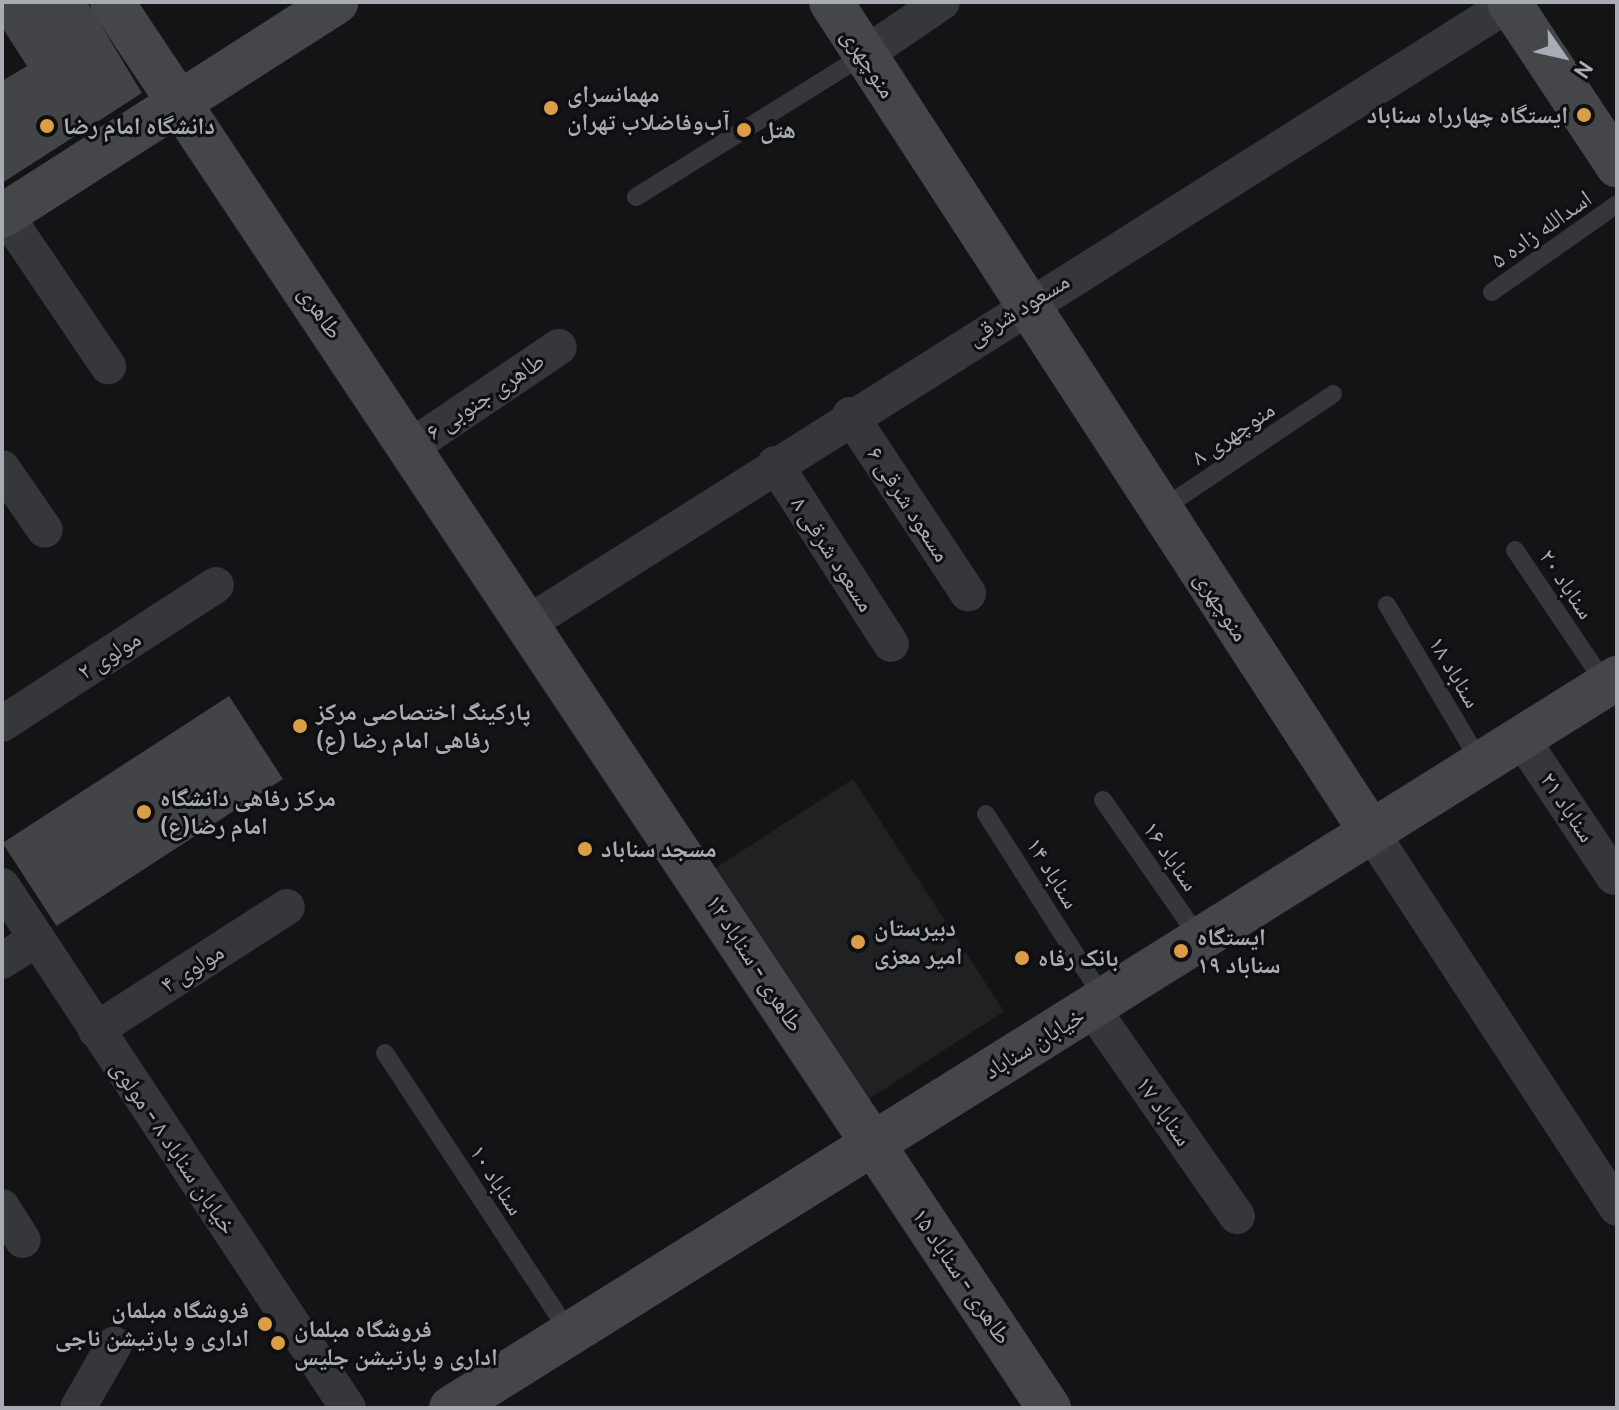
<!DOCTYPE html>
<html>
<head>
<meta charset="utf-8">
<style>
  body { margin:0 }
  #map { position:relative; width:1619px; height:1410px; overflow:hidden; background:#141416; font-family:Cabin,"Noto Naskh Arabic",sans-serif }
  div>[style] { position:absolute }
  .built>* { inset:0; background:#202122; transform-origin:0 0 }
  .building>* { inset:0; background:#434448; transform-origin:0 0 }
  .lane>* { height:18px; margin:-9px; padding:0 9px; transform-origin:9px; border-radius:9px; background:#36373a }
  .street>* { height:36px; margin:-18px; padding:0 18px; transform-origin:18px; border-radius:18px; background:#36373a }
  .secondary>* { height:44px; margin:-22px; padding:0 22px; transform-origin:22px; border-radius:22px; background:#44464a }
  .dots>* { width:22px; height:22px; translate:-50% -50%; box-sizing:border-box; border:4px solid #0f0f11; border-radius:50% }
  span { translate:-50% -50%; white-space:nowrap; text-align:center; line-height:1.15; -webkit-text-stroke:6px #0f0f11; paint-order:stroke }
  .street-label { font-size:24px; color:#a8acb4 }
  .poi-label { font-size:24px; color:#a8acb4; font-weight:700 }
  .left { translate:0 -50%; text-align:left }
  .right { translate:-100% -50%; text-align:right }
  .frame { position:absolute; inset:0; border:4px solid #a8acb4; pointer-events:none }
  .north { position:absolute; left:1523px; top:16px; width:80px; height:80px; -webkit-text-stroke:6px #0f0f11; paint-order:stroke; rotate:124deg; font-size:22px; font-weight:700; line-height:32px; text-align:center; color:#a8acb4 }
  .north::after { content:''; display:block; margin:auto; width:28px; height:36px; background:#a8acb4; clip-path:polygon(50% 0,100% 100%,50% 72%,0 100%) }
</style>
</head>
<body>
<div id="map">
  <div class="built">
    <div style="left:853px;top:779px;width:277px;height:170px;rotate:57deg"></div>
  </div>
  <div class="building">
    <div style="clip-path:polygon(2px 2px,87px 2px,142px 93px,2px 183px,2px 81px,27px 66px,2px 27px)"></div>
    <div style="left:229px;top:696px;width:99px;height:270px;rotate:57deg"></div>
  </div>
  <div class="lane">
    <div style="left:636px;top:197px;width:269px;rotate:-31.9deg"></div>
    <div style="left:1492px;top:292px;width:153px;rotate:-35.1deg"></div>
    <div style="left:1162px;top:509px;width:206px;rotate:-33.9deg"></div>
    <div style="left:1515px;top:550px;width:163px;rotate:56deg"></div>
    <div style="left:1387px;top:605px;width:184px;rotate:59.3deg"></div>
    <div style="left:1103px;top:800px;width:169px;rotate:55.1deg"></div>
    <div style="left:986px;top:814px;width:219px;rotate:57.5deg"></div>
    <div style="left:385px;top:1053px;width:336px;rotate:56.6deg"></div>
  </div>
  <div class="street">
    <div style="left:864px;top:55px;width:94px;rotate:-34.2deg"></div>
    <div style="left:5px;top:214px;width:184px;rotate:55.9deg"></div>
    <div style="left:850px;top:415px;width:214px;rotate:56.5deg"></div>
    <div style="left:412px;top:446px;width:177px;rotate:-34deg"></div>
    <div style="left:775px;top:464px;width:214px;rotate:57.2deg"></div>
    <div style="left:2px;top:468px;width:75px;rotate:55.3deg"></div>
    <div style="left:530px;top:622px;width:1161px;rotate:-32.27deg"></div>
    <div style="left:2px;top:724px;width:255px;rotate:-33deg"></div>
    <div style="left:1521px;top:738px;width:167px;rotate:56.2deg"></div>
    <div style="left:1371px;top:832px;width:449px;rotate:56.8deg"></div>
    <div style="left:2px;top:886px;width:626px;rotate:56.46deg"></div>
    <div style="left:2px;top:961px;width:40px;rotate:-32.9deg"></div>
    <div style="left:1091px;top:1007px;width:255px;rotate:55.1deg"></div>
    <div style="left:96px;top:1030px;width:227px;rotate:-32.8deg"></div>
    <div style="left:2px;top:1207px;width:39px;rotate:58deg"></div>
    <div style="left:78px;top:1408px;width:73px;rotate:-60.3deg"></div>
  </div>
  <div class="secondary">
    <div style="left:112px;top:2px;width:1690px;rotate:56.32deg"></div>
    <div style="left:831px;top:2px;width:990px;rotate:56.95deg"></div>
    <div style="left:1509px;top:2px;width:196px;rotate:56.5deg"></div>
    <div style="left:2px;top:216px;width:397px;rotate:-32.6deg"></div>
    <div style="left:451px;top:1408px;width:1376px;rotate:-32.05deg"></div>
  </div>
  <div class="dots">
    <div style="left:551px;top:108px;background:#db9e47"></div>
    <div style="left:1584px;top:115px;background:#db9e47"></div>
    <div style="left:47px;top:126px;background:#db9e47"></div>
    <div style="left:744px;top:130px;background:#db9e47"></div>
    <div style="left:300px;top:726px;background:#db9e47"></div>
    <div style="left:144px;top:812px;background:#db9e47"></div>
    <div style="left:585px;top:849px;background:#db9e47"></div>
    <div style="left:858px;top:942px;background:#db9e47"></div>
    <div style="left:1181px;top:951px;background:#db9e47"></div>
    <div style="left:1022px;top:958px;background:#db9e47"></div>
    <div style="left:265px;top:1324px;background:#db9e47"></div>
    <div style="left:278px;top:1343px;background:#db9e47"></div>
  </div>
  <div class="street-label">
    <span style="left:869px;top:63px;rotate:57deg">منوچهری</span>
    <span style="left:1541px;top:229px;rotate:-35deg">اسدالله زاده ۵</span>
    <span style="left:1018px;top:309px;rotate:-32deg">مسعود شرقی</span>
    <span style="left:321px;top:312px;rotate:56deg">طاهری</span>
    <span style="left:485px;top:396px;rotate:-34deg">طاهری جنوبی ۶</span>
    <span style="left:1233px;top:433px;rotate:-34deg">منوچهری ۸</span>
    <span style="left:909px;top:504px;rotate:57deg">مسعود شرقی ۶</span>
    <span style="left:833px;top:554px;rotate:57deg">مسعود شرقی ۸</span>
    <span style="left:1567px;top:584px;rotate:56deg">سناباد ۲۰</span>
    <span style="left:1222px;top:606px;rotate:57deg">منوچهری</span>
    <span style="left:109px;top:655px;rotate:-33deg">مولوی ۲</span>
    <span style="left:1455px;top:672px;rotate:59deg">سناباد ۱۸</span>
    <span style="left:1568px;top:807px;rotate:56deg">سناباد ۲۱</span>
    <span style="left:1171px;top:856px;rotate:55deg">سناباد ۱۶</span>
    <span style="left:1053px;top:873px;rotate:58deg">سناباد ۱۴</span>
    <span style="left:755px;top:963px;rotate:57deg">طاهری - سناباد ۱۲</span>
    <span style="left:192px;top:968px;rotate:-33deg">مولوی ۴</span>
    <span style="left:1034px;top:1043px;rotate:-32deg">خیابان سناباد</span>
    <span style="left:1164px;top:1111px;rotate:55deg">سناباد ۱۷</span>
    <span style="left:174px;top:1147px;rotate:56deg">خیابان سناباد ۸ - مولوی</span>
    <span style="left:497px;top:1180px;rotate:57deg">سناباد ۱۰</span>
    <span style="left:962px;top:1276px;rotate:56deg">طاهری - سناباد ۱۵</span>
  </div>
  <div class="poi-label">
    <span class="left" style="left:567px;top:108px">مهمانسرای<br>آب‌و‌فاضلاب تهران</span>
    <span class="right" style="left:1568px;top:115px">ایستگاه چهارراه سناباد</span>
    <span class="left" style="left:63px;top:126px">دانشگاه امام رضا</span>
    <span class="left" style="left:760px;top:130px">هتل</span>
    <span class="left" style="left:316px;top:726px">پارکینگ اختصاصی مرکز<br>رفاهی امام رضا (ع)</span>
    <span class="left" style="left:160px;top:812px">مرکز رفاهی دانشگاه<br>امام رضا(ع)</span>
    <span class="left" style="left:601px;top:849px">مسجد سناباد</span>
    <span class="left" style="left:874px;top:942px">دبیرستان<br>امیر معزی</span>
    <span class="left" style="left:1197px;top:951px">ایستگاه<br>سناباد ۱۹</span>
    <span class="left" style="left:1038px;top:958px">بانک رفاه</span>
    <span class="right" style="left:249px;top:1324px">فروشگاه مبلمان<br>اداری و پارتیشن ناجی</span>
    <span class="left" style="left:294px;top:1343px">فروشگاه مبلمان<br>اداری و پارتیشن جلیس</span>
  </div>
  <div class="frame"></div>
  <div class="north">N</div>
</div>
</body>
</html>
